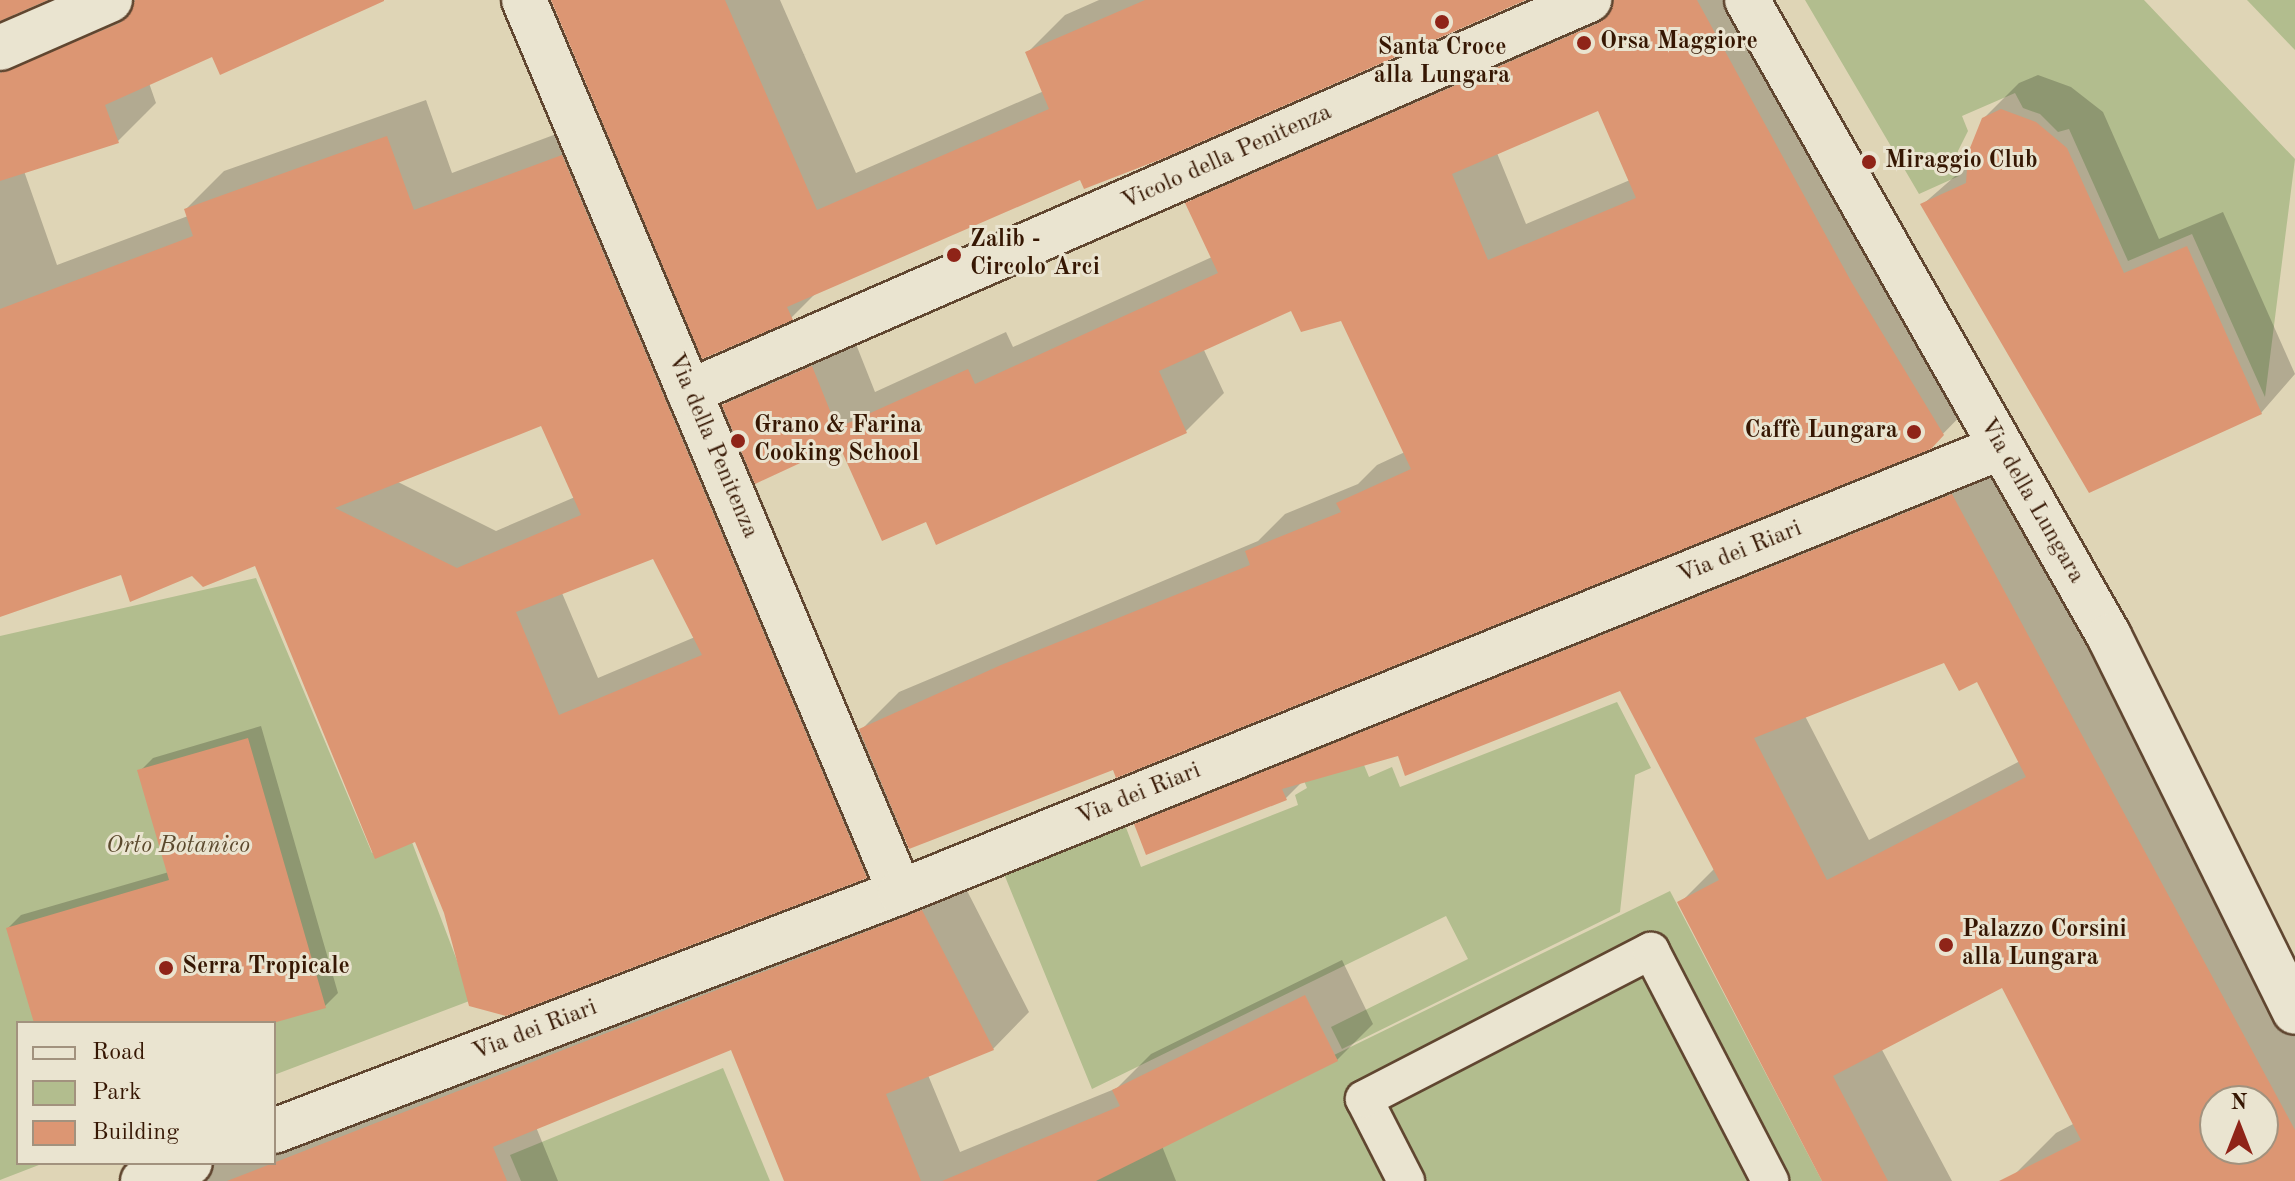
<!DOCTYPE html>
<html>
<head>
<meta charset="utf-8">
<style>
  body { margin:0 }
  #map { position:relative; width:2295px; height:1181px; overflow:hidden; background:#dfd5b6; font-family:"Old Standard TT",serif }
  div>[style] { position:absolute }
  .green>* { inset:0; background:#b2bd8e }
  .shadow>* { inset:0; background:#0003 }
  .building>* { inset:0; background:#dc9673 }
  .roads { filter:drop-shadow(2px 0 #604630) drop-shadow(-2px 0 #604630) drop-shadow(0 2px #604630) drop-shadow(0 -2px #604630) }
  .service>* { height:36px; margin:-18px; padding:0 18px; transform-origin:18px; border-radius:18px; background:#eae4d0 }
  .minor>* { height:44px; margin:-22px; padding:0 22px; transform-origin:22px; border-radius:22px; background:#eae4d0 }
  .dots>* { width:22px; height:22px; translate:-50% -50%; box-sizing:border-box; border:4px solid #eae4d0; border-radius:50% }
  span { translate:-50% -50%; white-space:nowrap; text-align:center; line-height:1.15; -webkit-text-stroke:6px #eae4d0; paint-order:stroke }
  .poi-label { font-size:24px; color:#361703; font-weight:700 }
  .left { translate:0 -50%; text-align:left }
  .right { translate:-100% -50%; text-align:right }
  .street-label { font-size:24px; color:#361703 }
  .park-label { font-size:24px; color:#5b492d; font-style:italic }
  .legend { position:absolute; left:16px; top:1021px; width:260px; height:144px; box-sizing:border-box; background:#eae4d0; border:2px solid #a2927e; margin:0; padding:10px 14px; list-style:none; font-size:24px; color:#361703 }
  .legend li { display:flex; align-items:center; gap:16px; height:40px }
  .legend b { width:40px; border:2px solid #a2927e }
  .north { position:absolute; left:2199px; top:1085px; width:80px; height:80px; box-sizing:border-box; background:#eae4d0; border:2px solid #a2927e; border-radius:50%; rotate:0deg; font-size:22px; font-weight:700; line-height:32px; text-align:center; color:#361703 }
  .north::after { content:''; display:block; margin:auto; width:28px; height:36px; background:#8f2418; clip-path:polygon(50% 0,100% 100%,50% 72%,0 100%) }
</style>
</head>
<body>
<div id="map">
  <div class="green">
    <div style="clip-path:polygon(1805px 0,2144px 0,2295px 159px,2265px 397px,2192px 234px,2128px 261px,2069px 129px,2058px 132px,2040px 114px,2023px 108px,2015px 93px,1962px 116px,1968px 131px,1958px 151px,1959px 176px,1919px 194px)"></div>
    <div style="clip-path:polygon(2247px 0,2295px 0,2295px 50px)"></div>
    <div style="clip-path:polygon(256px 578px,372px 853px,410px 837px,472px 1000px,274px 1075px,274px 1023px,18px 1023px,18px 1163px,44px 1163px,0 1180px,0 636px)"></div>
    <div style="clip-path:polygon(1617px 702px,1651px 768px,1635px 775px,1620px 912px,1342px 1049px,1331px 1027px,1468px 959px,1446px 916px,1092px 1089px,1004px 874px,1125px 825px,1141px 867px,1298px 805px,1295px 795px,1307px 788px,1295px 758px,1352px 736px,1369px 777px,1392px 767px,1400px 787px)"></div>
    <div style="clip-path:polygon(1670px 891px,1822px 1181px,1076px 1181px)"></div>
    <div style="clip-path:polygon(723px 1068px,770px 1181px,521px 1181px,510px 1155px)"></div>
  </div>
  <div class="shadow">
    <div style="clip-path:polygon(evenodd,0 0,47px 0,14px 13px,15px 20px,126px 0,381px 0,213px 55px,149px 83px,156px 103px,118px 141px,24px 171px,57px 265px,188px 216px,186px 209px,224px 171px,426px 100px,452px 173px,602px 117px,552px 0,780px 0,856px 173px,1044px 91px,1027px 53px,1065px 15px,1099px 0,1292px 0,1081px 177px,818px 291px,791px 318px,701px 357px,722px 407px,762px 367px,850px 329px,875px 392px,1006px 332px,1013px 347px,1212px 257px,1188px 204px,1226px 166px,1598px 0,1754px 0,1981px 395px,1930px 447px,1114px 767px,906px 836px,866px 876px,446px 912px,416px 840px,256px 563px,192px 573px,122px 572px,0 615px,0 0,1599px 108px,1630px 180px,1526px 224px,1497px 153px,1599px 108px,0 0,1292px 308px,1342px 319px,1405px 452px,1377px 465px,1358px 484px,1285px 514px,1258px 541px,899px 692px,859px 732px,754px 482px,840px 442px,927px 519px,1186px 431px,1224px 393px,1203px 348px,1292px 308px,0 0,542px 423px,575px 497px,496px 531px,396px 481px,542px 423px,0 0,654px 557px,695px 637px,598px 678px,562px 593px,654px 557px)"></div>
    <div style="clip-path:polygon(2038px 75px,2071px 87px,2103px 112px,2159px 239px,2223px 212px,2295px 374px,2261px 413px,1922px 205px,1969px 164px,1983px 119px,2019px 83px)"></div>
    <div style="clip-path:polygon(evenodd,1994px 454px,2295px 1013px,2295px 1181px,2018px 1181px,2015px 1174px,2056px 1133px,2075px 1123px,2002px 985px,1881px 1048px,1952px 1181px,1825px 1181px,1680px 903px,1715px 868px,1621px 689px,1303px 781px,1286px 798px,1137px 825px,1178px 783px,1994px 454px,1945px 660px,1978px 680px,2020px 761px,1869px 840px,1805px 716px,1945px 660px,1994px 454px,2215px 1101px,2263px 1101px,2263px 1149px,2215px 1149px,2215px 1101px)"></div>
    <div style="clip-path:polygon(261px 726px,338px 993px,325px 1006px,266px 1023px,36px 1023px,8px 928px,21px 915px,169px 872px,140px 771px,153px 758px)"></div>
    <div style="clip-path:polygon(959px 875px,1029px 1012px,993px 1049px,928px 1075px,960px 1152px,1117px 1088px,1151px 1054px,1342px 960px,1373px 1024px,1337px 1060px,1162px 1146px,1176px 1181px,786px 1181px,732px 1048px,536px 1127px,558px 1181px,173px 1181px,217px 1163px,274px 1163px,274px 1140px)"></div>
  </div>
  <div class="building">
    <div style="clip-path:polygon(0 0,48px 0,0 21px)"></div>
    <div style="clip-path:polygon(135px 0,384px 0,384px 1px,220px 75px,212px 57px,105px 105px,119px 143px,0 181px,0 73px,120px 23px,130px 14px)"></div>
    <div style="clip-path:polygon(551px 0,725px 0,817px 210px,1049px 109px,1025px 52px,1145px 0,1526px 0,1164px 158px,1084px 189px,1080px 180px,787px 307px,793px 320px,702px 359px)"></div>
    <div style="clip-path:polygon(evenodd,1614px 0,1697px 0,1852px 283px,1944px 435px,1931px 449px,1116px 778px,1113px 770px,909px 849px,859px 729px,1001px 665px,1250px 565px,1245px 551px,1341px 512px,1336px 503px,1411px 469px,1341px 321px,1301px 332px,1291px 311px,1159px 371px,1187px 433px,936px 545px,926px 522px,882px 541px,839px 445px,755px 484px,722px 405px,812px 366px,837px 428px,968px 369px,975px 384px,1218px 273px,1185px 203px,1599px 23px,1609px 14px,1614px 0,1598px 111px,1636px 198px,1488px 260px,1452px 174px,1598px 111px)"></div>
    <div style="clip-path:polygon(2001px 109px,2036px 122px,2067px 148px,2124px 273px,2187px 246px,2262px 414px,2089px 493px,1920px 204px,1966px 183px,1968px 153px,1982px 118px)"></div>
    <div style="clip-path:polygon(evenodd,387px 136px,414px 210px,562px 155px,867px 878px,506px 1016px,469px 1006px,444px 913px,415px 842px,375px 859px,255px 566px,203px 587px,192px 576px,130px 602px,121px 575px,0 617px,0 309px,193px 236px,184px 209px,387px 136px,541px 426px,581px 515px,457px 568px,335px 508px,541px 426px,387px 136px,653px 559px,702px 655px,559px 715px,516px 612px,653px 559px)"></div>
    <div style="clip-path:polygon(evenodd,1952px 494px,2295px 1130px,2295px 1181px,1999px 1181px,2081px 1140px,2002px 988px,1833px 1076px,1888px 1181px,1822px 1181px,1677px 902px,1719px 880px,1620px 691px,1405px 776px,1398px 756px,1282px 789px,1287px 800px,1146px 855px,1134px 824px,1952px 494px,1944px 663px,1959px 691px,1977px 682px,2026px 777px,1827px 880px,1754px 738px,1944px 663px,1952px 494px,2215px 1101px,2263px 1101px,2263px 1149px,2215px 1149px,2215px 1101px)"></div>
    <div style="clip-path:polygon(248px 738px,326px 1008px,273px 1023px,34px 1023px,6px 928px,169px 880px,137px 770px)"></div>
    <div style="clip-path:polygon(922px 910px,994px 1050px,886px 1094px,921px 1181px,784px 1181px,731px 1050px,493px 1147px,507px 1181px,227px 1181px)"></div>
    <div style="clip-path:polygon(1305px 995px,1338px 1061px,1096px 1181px,942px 1181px,1120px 1106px,1112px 1090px)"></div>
  </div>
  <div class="roads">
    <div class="service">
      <div style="left:1406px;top:1181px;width:92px;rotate:-117.1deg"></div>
      <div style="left:1364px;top:1099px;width:323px;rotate:-27.3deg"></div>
      <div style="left:1651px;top:951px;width:259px;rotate:62.6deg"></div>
    </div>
    <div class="minor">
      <div style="left:524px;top:0;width:968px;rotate:67.14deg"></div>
      <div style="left:1747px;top:0;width:732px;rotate:60.35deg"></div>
      <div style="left:2109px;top:636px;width:419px;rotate:63.7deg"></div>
      <div style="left:0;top:48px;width:120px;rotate:-23.6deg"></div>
      <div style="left:689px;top:392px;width:982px;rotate:-23.54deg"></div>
      <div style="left:274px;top:1131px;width:670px;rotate:-20.9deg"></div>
      <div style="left:900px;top:892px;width:1185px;rotate:-22deg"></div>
      <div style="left:143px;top:1181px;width:50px;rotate:-21deg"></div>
    </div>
  </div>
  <div class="dots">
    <div style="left:1442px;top:22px;background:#8f2418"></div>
    <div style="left:1584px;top:43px;background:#8f2418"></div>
    <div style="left:1869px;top:162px;background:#8f2418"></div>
    <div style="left:954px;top:255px;background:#8f2418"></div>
    <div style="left:1914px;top:432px;background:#8f2418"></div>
    <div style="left:738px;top:441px;background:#8f2418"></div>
    <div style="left:1946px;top:945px;background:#8f2418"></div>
    <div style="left:166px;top:968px;background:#8f2418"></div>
  </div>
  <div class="poi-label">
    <span class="left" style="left:1600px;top:43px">Orsa Maggiore</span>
    <span style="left:1442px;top:63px">Santa Croce<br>alla Lungara</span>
    <span class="left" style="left:1885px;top:162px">Miraggio Club</span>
    <span class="left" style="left:970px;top:255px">Zalib -<br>Circolo Arci</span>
    <span class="left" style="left:754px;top:441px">Grano &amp; Farina<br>Cooking School</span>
    <span class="right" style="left:1898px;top:432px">Caffè Lungara</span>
    <span class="left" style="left:1962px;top:945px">Palazzo Corsini<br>alla Lungara</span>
    <span class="left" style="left:182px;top:968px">Serra Tropicale</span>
  </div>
  <div class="street-label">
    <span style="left:1227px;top:158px;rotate:-24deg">Vicolo della Penitenza</span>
    <span style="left:712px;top:446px;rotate:67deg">Via della Penitenza</span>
    <span style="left:2031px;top:501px;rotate:60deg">Via della Lungara</span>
    <span style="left:1740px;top:553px;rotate:-22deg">Via dei Riari</span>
    <span style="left:1139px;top:795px;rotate:-22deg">Via dei Riari</span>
    <span style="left:535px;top:1031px;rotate:-21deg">Via dei Riari</span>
  </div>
  <div class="park-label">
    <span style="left:178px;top:847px">Orto Botanico</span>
  </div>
  <ul class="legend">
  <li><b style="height:10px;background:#eae4d0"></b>Road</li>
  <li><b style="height:22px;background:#b2bd8e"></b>Park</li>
  <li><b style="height:22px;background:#dc9673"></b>Building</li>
  </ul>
  <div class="north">N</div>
</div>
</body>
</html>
